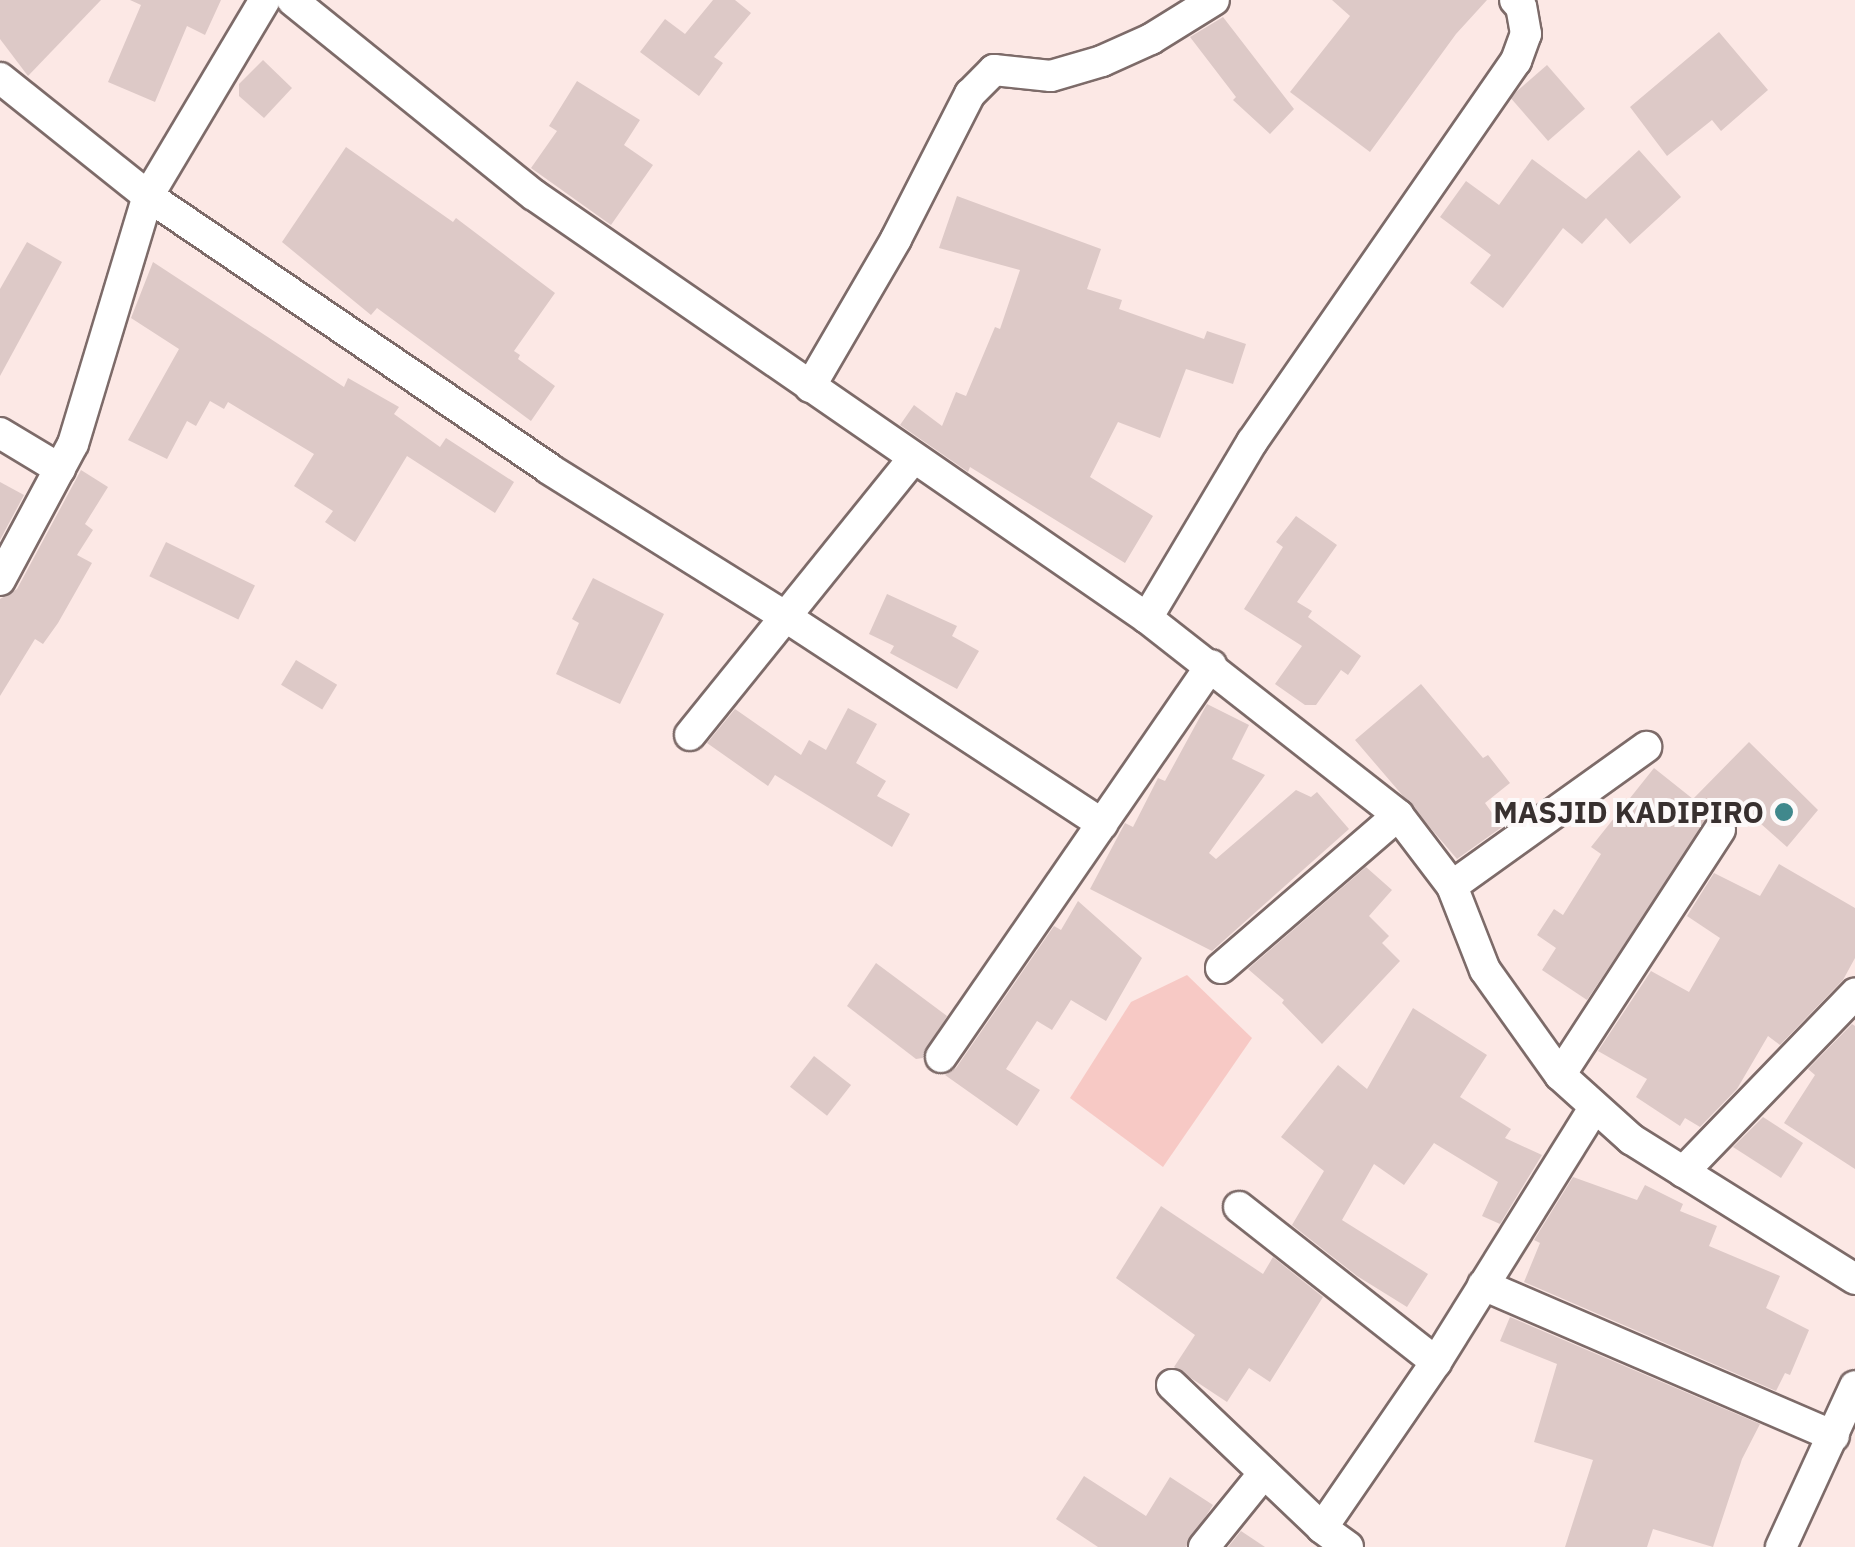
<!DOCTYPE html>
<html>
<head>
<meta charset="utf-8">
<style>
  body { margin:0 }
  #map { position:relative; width:1855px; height:1547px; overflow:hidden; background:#fce8e5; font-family:"IBM Plex Sans",sans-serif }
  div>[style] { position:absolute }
  .green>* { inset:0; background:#f7c9c5 }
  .building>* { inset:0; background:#ddc9c7; transform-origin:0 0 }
  .roads { filter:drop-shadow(2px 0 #7d6b69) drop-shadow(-2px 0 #7d6b69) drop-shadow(0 2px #7d6b69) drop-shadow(0 -2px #7d6b69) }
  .street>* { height:30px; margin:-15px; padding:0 15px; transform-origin:15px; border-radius:15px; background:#fff }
  .dots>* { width:28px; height:28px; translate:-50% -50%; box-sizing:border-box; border:5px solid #fdf9f9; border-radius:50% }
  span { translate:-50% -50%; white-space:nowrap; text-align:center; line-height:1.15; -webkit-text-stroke:8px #fdf9f9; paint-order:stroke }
  .poi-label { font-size:30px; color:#38302f; font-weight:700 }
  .right { translate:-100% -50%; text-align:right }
</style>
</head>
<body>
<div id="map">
  <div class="green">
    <div style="clip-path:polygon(1187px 975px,1252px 1038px,1163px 1167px,1070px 1098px,1131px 1002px)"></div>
  </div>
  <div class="building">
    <div style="clip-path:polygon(0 0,101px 0,28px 76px,0 39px)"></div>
    <div style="clip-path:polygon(130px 0,221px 0,205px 35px,187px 26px,155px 102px,108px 82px,141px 5px)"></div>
    <div style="clip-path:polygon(713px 0,735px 0,751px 13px,714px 57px,723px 63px,699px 96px,640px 52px,665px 19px,685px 34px)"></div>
    <div style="clip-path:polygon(1332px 0,1487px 0,1456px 34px,1370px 152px,1290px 92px,1350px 16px)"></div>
    <div style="clip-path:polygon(1223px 17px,1294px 109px,1270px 134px,1233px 100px,1236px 97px,1190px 37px)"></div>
    <div style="clip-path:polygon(1719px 32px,1768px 90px,1721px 131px,1712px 120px,1667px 156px,1630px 107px)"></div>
    <div style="clip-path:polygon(263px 60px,292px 88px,264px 118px,239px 96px,239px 84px)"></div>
    <div style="left:1547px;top:65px;width:58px;height:49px;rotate:49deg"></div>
    <div style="clip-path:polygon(577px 81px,640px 120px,624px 145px,653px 165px,611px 225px,531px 168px,557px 131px,549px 126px)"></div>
    <div style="clip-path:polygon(346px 147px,453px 222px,456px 218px,555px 293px,514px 351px,520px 355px,518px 359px,555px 386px,531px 421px,377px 308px,371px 315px,282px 242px)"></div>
    <div style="clip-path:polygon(1639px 150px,1681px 197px,1630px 244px,1606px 218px,1582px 244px,1563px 228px,1503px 308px,1470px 283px,1491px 255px,1440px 217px,1466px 181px,1499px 205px,1532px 159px,1586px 199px)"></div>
    <div style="clip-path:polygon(957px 196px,1101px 249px,1087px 289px,1122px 300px,1119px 309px,1204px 339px,1207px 331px,1246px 344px,1233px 384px,1186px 369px,1160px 438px,1118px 422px,1090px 477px,1153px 516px,1125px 563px,970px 467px,968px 472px,900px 425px,914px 405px,942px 426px,956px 392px,966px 396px,995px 327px,1000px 329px,1020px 270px,939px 248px)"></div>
    <div style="clip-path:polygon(27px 242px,62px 262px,0 376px,0 289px)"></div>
    <div style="clip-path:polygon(153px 262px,344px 387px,348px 378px,399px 407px,394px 414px,440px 447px,446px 438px,514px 482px,495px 513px,407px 456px,355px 542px,325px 522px,333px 511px,294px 486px,314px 454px,228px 402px,224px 409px,210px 401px,196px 426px,187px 421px,167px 459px,128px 440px,179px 349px,131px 318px)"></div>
    <div style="clip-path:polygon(81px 470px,108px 487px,85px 524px,93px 530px,77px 555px,92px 563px,58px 623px,43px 644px,35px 639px,0 696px,0 599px,17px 589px)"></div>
    <div style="clip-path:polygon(0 482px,24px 495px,0 540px)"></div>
    <div style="clip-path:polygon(1296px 516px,1337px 545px,1297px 602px,1312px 611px,1308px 617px,1361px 656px,1348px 675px,1341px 670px,1316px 705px,1305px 705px,1275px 684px,1302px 646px,1244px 609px,1283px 547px,1276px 542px)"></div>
    <div style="left:166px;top:542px;width:99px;height:38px;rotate:26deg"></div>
    <div style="clip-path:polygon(593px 578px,664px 614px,620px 704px,556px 674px,579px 623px,572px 619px)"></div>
    <div style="clip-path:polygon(887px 594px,957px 626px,952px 636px,979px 651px,957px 689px,890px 653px,894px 646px,869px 634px)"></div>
    <div style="left:296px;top:660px;width:48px;height:29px;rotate:31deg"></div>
    <div style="clip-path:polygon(1421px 684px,1483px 758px,1488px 755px,1510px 783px,1485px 803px,1502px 827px,1457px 859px,1355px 740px)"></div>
    <div style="clip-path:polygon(1207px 704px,1249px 725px,1232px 759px,1265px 775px,1209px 853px,1216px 859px,1296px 790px,1311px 797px,1317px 792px,1349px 829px,1212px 951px,1090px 889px,1125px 823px,1133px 827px,1158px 778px,1165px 781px)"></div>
    <div style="clip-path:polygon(848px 708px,877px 724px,856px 763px,886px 781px,877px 796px,910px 814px,892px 847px,775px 775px,768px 786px,707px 743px,735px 709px,801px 755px,809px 740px,826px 750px)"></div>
    <div style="clip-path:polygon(1749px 742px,1818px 810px,1787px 847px,1743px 808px,1733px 818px,1722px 811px,1712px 813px,1587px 1000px,1542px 970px,1556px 948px,1537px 935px,1554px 909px,1563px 915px,1601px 854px,1591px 847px,1654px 768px,1693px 799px)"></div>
    <div style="clip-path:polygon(1779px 864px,1855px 908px,1855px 958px,1843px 980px,1780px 1045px,1768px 1036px,1737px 1089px,1700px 1127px,1685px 1118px,1680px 1126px,1636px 1097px,1647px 1079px,1598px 1051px,1651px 971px,1689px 992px,1720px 938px,1687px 916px,1714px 873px,1760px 896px)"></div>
    <div style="clip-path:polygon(1366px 867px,1392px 890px,1369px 916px,1389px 936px,1382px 943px,1400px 961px,1322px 1044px,1282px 1003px,1284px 1000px,1248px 969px)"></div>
    <div style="clip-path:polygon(1078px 901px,1142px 958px,1106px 1021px,1071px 1000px,1052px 1030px,1037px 1021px,1006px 1069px,1040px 1090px,1017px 1126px,945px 1075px,956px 1068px,1054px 926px,1061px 930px)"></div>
    <div style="clip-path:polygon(876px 963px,947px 1016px,923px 1058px,916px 1059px,847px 1006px)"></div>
    <div style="clip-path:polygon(1413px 1008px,1487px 1055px,1460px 1097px,1511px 1129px,1505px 1138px,1542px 1155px,1500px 1224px,1482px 1216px,1498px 1182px,1434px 1143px,1404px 1185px,1374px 1164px,1342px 1220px,1428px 1274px,1407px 1307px,1357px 1276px,1292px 1225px,1324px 1171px,1281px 1137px,1338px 1065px,1367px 1089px)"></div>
    <div style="clip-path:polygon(1852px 1024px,1855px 1026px,1855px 1169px,1784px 1123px,1815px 1075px,1808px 1069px)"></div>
    <div style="left:814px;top:1056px;width:47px;height:39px;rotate:38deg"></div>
    <div style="clip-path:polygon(1763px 1117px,1803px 1143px,1781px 1178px,1733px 1147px)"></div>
    <div style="clip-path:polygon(1573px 1177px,1637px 1200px,1645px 1185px,1683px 1204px,1680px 1211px,1717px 1226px,1709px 1246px,1780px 1276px,1766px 1308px,1809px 1330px,1790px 1375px,1785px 1373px,1776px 1391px,1524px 1282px,1540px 1243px,1534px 1240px)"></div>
    <div style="clip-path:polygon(1161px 1206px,1263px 1274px,1273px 1257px,1323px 1297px,1270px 1382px,1249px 1368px,1227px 1402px,1174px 1367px,1195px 1335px,1116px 1278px)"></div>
    <div style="clip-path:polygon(1510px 1317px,1760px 1424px,1742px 1459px,1713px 1547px,1653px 1529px,1647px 1547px,1565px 1547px,1593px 1460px,1534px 1442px,1557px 1364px,1500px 1341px)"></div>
    <div style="clip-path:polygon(1084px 1476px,1146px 1516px,1170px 1477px,1213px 1505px,1186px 1547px,1098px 1547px,1056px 1519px)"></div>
    <div style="clip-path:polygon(1241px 1531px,1265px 1547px,1228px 1547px)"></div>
  </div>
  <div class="roads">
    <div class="street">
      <div style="left:292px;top:0;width:311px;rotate:38.9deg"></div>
      <div style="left:534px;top:195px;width:745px;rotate:34.61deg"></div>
      <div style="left:1147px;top:618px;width:319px;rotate:38.1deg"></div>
      <div style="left:1398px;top:815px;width:89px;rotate:52.7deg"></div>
      <div style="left:1452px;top:886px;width:90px;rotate:68.6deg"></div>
      <div style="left:1485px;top:970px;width:129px;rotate:54.5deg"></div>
      <div style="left:1560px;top:1075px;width:96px;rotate:42deg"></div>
      <div style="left:1631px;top:1139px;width:264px;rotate:32deg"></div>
      <div style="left:0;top:78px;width:189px;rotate:38.6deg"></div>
      <div style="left:148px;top:196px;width:485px;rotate:34.2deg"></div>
      <div style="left:549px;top:469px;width:279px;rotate:32deg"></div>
      <div style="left:786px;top:617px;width:378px;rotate:33.2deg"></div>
      <div style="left:810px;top:387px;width:171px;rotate:-59.8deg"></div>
      <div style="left:896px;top:239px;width:163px;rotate:-63deg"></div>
      <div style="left:970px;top:94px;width:34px;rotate:-45deg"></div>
      <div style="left:994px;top:70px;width:57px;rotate:6deg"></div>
      <div style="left:1051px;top:76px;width:53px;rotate:-16.4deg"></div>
      <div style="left:1102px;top:61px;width:54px;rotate:-24.2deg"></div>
      <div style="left:1151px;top:39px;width:74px;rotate:-31.8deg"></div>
      <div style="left:0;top:433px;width:70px;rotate:31deg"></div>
      <div style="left:0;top:580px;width:154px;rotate:-61.8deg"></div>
      <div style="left:73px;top:444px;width:259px;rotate:-73.2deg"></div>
      <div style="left:148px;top:196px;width:228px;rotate:-59.2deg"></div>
      <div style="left:1147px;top:618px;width:205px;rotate:-59.2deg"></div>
      <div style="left:1252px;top:442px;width:464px;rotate:-55.3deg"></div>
      <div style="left:1516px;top:61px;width:29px;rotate:-70deg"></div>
      <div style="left:1526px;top:34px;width:27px;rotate:-100deg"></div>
      <div style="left:1521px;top:7px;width:9px;rotate:-131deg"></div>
      <div style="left:690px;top:735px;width:355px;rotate:-51.1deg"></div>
      <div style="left:1452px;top:886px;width:239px;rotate:-35.6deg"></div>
      <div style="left:1221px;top:968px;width:234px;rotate:-40.8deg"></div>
      <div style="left:941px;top:1057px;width:476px;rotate:-55.4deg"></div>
      <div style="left:1560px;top:1075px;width:293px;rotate:-56.9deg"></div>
      <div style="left:1683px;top:1172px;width:248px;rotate:-46deg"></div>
      <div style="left:1239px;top:1207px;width:251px;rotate:38.2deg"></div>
      <div style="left:1483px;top:1285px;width:382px;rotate:23.3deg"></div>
      <div style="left:1172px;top:1385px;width:207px;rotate:43.6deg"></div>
      <div style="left:1204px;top:1547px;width:95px;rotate:-51deg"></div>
      <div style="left:1348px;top:1547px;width:32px;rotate:-144deg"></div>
      <div style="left:1322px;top:1528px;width:201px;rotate:-55.5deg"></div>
      <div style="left:1436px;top:1362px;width:299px;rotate:-58.1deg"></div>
      <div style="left:1781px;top:1547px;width:177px;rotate:-65.3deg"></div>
    </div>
  </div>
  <div class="dots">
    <div style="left:1784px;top:812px;background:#40888c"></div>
  </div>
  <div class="poi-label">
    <span class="right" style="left:1764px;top:812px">MASJID KADIPIRO</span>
  </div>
</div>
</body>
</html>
